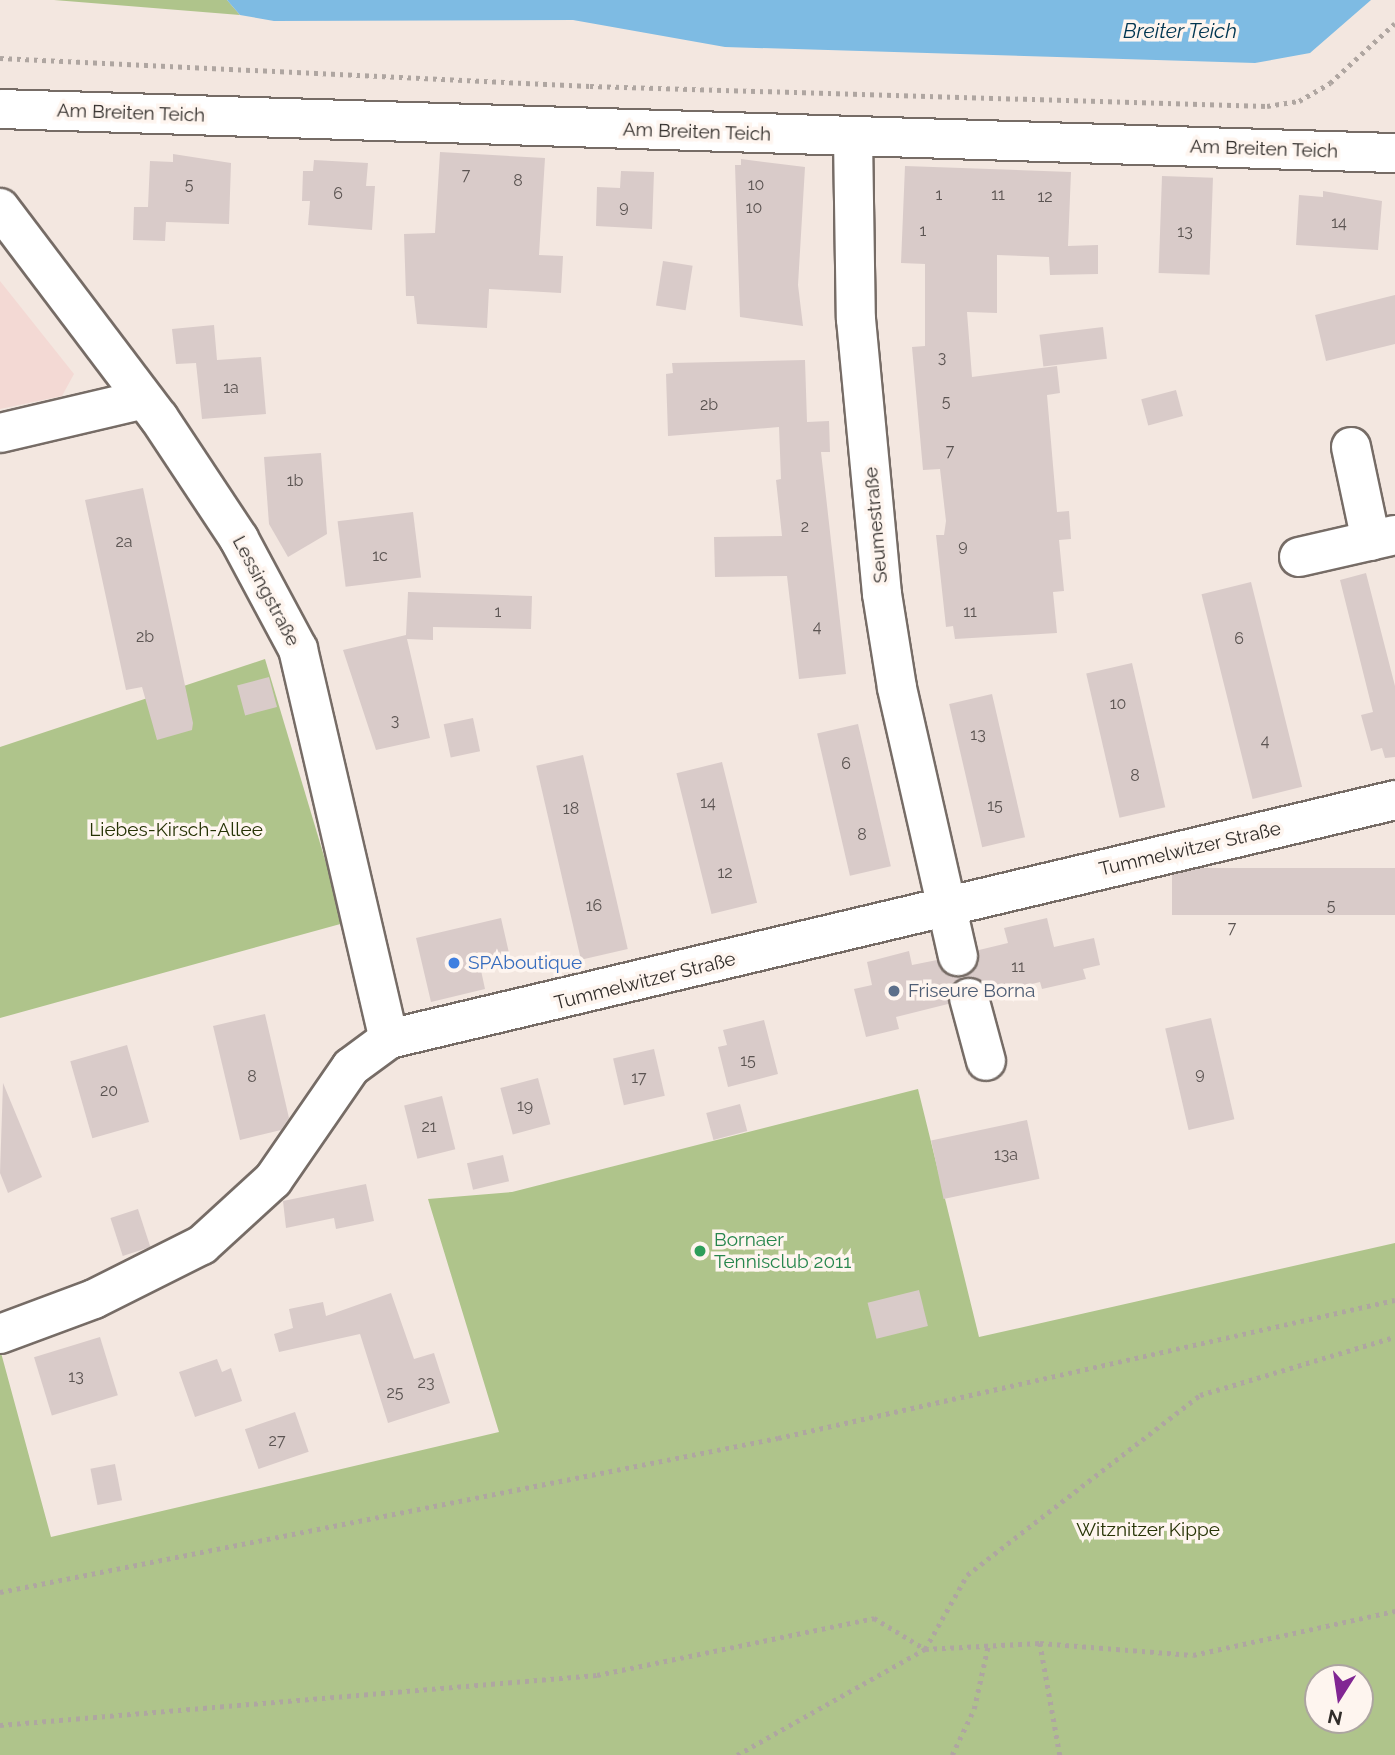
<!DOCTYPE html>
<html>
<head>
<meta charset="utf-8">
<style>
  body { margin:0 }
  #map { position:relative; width:1395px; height:1755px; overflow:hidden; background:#f3e7e0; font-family:Raleway,sans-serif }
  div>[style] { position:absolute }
  .education>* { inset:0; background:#f3d9d4 }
  .green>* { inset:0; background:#afc48b }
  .water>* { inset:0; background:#7ebbe3 }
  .building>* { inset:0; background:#d9cbc9; transform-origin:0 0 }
  .path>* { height:4.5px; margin-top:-2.25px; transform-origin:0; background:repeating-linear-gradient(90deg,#afa6a1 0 3.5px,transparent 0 8.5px) }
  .roads { filter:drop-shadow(2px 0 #766c66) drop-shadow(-2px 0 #766c66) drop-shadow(0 2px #766c66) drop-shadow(0 -2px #766c66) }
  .minor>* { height:38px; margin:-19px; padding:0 19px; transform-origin:19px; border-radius:19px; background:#fff }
  .dots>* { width:19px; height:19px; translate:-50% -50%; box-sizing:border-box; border:4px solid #fef5ef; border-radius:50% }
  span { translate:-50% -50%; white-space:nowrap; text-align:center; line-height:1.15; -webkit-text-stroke:7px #fef5ef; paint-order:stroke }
  .number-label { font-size:16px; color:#5b5452 }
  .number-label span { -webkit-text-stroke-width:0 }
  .street-label { font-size:19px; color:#312d2a }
  .park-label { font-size:19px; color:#263305 }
  .shop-label { font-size:19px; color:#366cbe }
  .left { translate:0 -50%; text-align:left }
  .service-label { font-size:19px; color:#4e5e75 }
  .leisure-label { font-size:19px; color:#27864d }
  .water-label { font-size:21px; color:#013651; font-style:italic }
  .north { position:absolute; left:1304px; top:1664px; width:70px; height:70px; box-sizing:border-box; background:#fef5ef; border:2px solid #aca5a0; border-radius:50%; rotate:192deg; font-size:19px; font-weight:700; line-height:28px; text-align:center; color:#312d2a }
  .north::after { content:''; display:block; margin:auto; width:24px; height:32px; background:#812693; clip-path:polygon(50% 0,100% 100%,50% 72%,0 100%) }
</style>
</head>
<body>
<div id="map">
  <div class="education">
    <div style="clip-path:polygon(0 281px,74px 374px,62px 396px,0 409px)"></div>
  </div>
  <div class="green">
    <div style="clip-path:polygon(54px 0,227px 0,240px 15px)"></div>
    <div style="clip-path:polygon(265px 659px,344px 923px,0 1018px,0 747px)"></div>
    <div style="clip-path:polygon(evenodd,918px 1089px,979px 1337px,1395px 1243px,1395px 1755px,0 1755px,0 1349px,51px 1537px,499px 1432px,428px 1199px,512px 1192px,918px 1089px,1318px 1678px,1360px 1678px,1360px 1720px,1318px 1720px,1318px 1678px)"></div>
  </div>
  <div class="water">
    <div style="clip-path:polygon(227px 0,1371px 0,1310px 53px,1255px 63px,725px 47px,573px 20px,274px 21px,240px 15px)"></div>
  </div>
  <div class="building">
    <div style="clip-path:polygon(440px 152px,545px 158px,539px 255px,563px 256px,561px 293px,489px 289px,487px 328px,417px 324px,414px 296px,406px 296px,404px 234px,435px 233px)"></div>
    <div style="clip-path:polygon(173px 154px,231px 163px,229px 224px,166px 222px,165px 241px,133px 240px,134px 207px,148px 207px,150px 161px,173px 162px)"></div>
    <div style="clip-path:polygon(741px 159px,805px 167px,798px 285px,803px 326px,740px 317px,735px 165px,741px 165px)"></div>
    <div style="clip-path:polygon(314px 160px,368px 163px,366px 186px,375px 186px,372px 230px,308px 225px,310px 201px,302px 201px,303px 171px,313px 171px)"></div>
    <div style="clip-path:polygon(905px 166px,1071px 172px,1068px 246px,1098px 245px,1098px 274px,1050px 275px,1049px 257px,997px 255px,997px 313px,967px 312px,972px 377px,1057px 366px,1060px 393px,1047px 395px,1057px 512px,1069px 511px,1071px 539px,1059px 540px,1064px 591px,1053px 592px,1057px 633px,955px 639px,953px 626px,946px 627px,936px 535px,944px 535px,946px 521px,940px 469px,923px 470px,912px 347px,925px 346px,925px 264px,901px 263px)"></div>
    <div style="clip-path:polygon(621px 171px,654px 172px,652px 229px,596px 226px,597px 187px,620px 188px)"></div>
    <div style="left:1162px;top:176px;width:51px;height:97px;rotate:2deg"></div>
    <div style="clip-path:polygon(1323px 191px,1382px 201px,1378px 250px,1296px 245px,1299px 195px,1323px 197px)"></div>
    <div style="left:663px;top:261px;width:30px;height:45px;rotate:9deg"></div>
    <div style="clip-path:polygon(1395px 295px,1395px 344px,1326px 361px,1315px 315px)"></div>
    <div style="clip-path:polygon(214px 325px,217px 360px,261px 357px,266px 414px,202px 419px,196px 363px,176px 364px,172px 329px)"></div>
    <div style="left:1103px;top:327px;width:32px;height:64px;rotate:83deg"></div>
    <div style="clip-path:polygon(805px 360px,807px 422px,829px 421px,830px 452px,821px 452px,846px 674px,799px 679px,787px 576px,715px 577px,714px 537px,782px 536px,776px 480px,781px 479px,779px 427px,668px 436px,666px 374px,673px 373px,672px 363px)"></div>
    <div style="left:1176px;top:390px;width:27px;height:36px;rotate:75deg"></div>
    <div style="clip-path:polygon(321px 453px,327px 534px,288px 557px,269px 524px,264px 457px)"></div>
    <div style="clip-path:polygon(143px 488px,193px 723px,192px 730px,157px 740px,142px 687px,126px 690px,85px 500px)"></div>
    <div style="left:413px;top:512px;width:66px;height:76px;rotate:83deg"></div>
    <div style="clip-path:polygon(1366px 573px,1395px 686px,1395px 757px,1385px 758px,1382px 748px,1371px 751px,1361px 715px,1373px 712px,1340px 580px)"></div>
    <div style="left:1251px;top:582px;width:211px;height:51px;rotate:76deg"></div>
    <div style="clip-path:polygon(408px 592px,532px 596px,531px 629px,433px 627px,433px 640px,407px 639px,430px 738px,376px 750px,343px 650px,406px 635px)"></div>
    <div style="left:1132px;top:663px;width:148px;height:47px;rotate:77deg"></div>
    <div style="left:269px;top:677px;width:31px;height:33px;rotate:75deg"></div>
    <div style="left:992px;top:694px;width:147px;height:44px;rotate:77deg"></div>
    <div style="left:473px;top:718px;width:34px;height:30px;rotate:78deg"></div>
    <div style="left:858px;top:724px;width:146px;height:42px;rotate:77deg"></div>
    <div style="left:583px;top:755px;width:199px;height:48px;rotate:77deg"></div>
    <div style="left:722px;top:762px;width:145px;height:47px;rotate:76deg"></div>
    <div style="left:1395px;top:868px;width:47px;height:223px;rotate:90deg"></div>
    <div style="clip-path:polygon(501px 918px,509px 953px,479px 961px,485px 989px,431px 1002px,416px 938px)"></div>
    <div style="clip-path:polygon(1047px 918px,1054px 947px,1094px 938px,1100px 965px,1083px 969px,1086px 979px,1042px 989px,1040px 982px,991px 994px,984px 982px,964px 977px,979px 963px,979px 950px,1008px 943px,1004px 928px)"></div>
    <div style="clip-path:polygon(909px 951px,912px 965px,937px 960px,942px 971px,962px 977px,948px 992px,948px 1004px,896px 1017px,899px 1029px,866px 1037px,854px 989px,872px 985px,867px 962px)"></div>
    <div style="clip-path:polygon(265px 1014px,289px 1118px,281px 1130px,240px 1140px,213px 1026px)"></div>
    <div style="left:1211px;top:1018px;width:104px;height:47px;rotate:77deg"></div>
    <div style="clip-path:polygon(764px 1020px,778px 1074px,728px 1087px,718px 1047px,727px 1045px,723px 1030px)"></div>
    <div style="left:127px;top:1045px;width:80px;height:59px;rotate:74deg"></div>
    <div style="left:654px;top:1049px;width:48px;height:42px;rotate:77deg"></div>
    <div style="left:538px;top:1078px;width:48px;height:39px;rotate:75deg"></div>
    <div style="clip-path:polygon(3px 1083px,42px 1177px,8px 1193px,0 1173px)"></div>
    <div style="left:442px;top:1096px;width:55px;height:39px;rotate:76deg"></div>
    <div style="left:740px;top:1104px;width:28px;height:35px;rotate:75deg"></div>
    <div style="left:1027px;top:1120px;width:60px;height:98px;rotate:78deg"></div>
    <div style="left:503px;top:1155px;width:27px;height:37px;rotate:77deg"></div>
    <div style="clip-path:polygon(366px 1184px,374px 1221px,336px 1229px,334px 1218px,286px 1228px,283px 1201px)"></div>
    <div style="left:138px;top:1209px;width:40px;height:29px;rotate:72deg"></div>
    <div style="left:919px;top:1290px;width:37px;height:53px;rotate:76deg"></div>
    <div style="clip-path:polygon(391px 1293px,414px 1359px,434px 1353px,450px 1403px,388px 1423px,360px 1334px,279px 1352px,274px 1334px,293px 1328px,289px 1309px,323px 1302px,326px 1316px)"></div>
    <div style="left:100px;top:1337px;width:61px;height:69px;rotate:73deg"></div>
    <div style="clip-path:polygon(217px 1359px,222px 1372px,231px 1368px,242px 1401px,195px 1417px,179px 1372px)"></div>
    <div style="left:295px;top:1412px;width:42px;height:53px;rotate:71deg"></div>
    <div style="left:115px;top:1464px;width:37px;height:25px;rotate:79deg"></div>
  </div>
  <div class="path">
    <div style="left:0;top:58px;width:591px;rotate:2.72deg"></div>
    <div style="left:590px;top:86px;width:677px;rotate:1.69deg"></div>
    <div style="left:1267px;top:106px;width:32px;rotate:-9deg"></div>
    <div style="left:1299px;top:101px;width:36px;rotate:-30deg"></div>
    <div style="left:1330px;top:83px;width:88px;rotate:-42.7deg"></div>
    <div style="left:0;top:1592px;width:793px;rotate:-11.2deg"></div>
    <div style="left:778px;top:1438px;width:632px;rotate:-12.61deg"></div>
    <div style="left:1040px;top:1643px;width:114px;rotate:79.9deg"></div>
    <div style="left:0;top:1725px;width:599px;rotate:-4.79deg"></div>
    <div style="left:597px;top:1675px;width:283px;rotate:-11.6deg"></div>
    <div style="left:874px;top:1618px;width:60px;rotate:31.3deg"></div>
    <div style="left:925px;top:1649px;width:115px;rotate:-3deg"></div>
    <div style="left:1040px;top:1643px;width:153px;rotate:4.5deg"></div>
    <div style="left:1193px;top:1655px;width:207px;rotate:-12.3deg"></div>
    <div style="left:737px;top:1755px;width:216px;rotate:-29.4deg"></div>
    <div style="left:925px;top:1649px;width:85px;rotate:-60.4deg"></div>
    <div style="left:967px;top:1575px;width:294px;rotate:-37.7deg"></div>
    <div style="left:1200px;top:1395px;width:203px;rotate:-16.6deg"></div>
    <div style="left:952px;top:1755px;width:51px;rotate:-64.4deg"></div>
    <div style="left:974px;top:1709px;width:65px;rotate:-77.5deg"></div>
  </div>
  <div class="roads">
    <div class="minor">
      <div style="left:0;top:109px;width:1396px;rotate:1.81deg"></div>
      <div style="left:853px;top:138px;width:181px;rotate:89.1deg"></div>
      <div style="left:856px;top:319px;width:276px;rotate:84.6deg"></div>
      <div style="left:882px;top:594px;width:95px;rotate:80.9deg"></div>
      <div style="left:897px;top:688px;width:275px;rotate:77.2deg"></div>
      <div style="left:0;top:208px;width:263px;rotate:52.9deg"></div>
      <div style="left:159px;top:418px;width:145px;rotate:56.5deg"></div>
      <div style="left:239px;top:539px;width:125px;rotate:61.8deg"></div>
      <div style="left:298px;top:649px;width:400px;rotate:76.9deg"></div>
      <div style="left:0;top:433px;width:145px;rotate:-13.2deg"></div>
      <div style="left:1351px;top:447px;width:96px;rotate:78deg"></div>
      <div style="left:1299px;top:557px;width:98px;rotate:-12.9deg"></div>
      <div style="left:969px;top:998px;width:65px;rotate:74.9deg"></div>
      <div style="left:0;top:1334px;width:100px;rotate:-20.4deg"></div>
      <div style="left:94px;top:1299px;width:121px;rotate:-26.6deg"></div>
      <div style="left:202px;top:1245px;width:96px;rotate:-42.5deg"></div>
      <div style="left:273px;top:1180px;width:137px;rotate:-55.4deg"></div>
      <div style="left:351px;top:1067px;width:47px;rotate:-36.4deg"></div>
      <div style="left:389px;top:1039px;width:1034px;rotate:-13.36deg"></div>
    </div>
  </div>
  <div class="dots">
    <div style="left:454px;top:963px;background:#3f7fe0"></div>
    <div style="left:894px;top:991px;background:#5c6f8a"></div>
    <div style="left:700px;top:1251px;background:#2e9e5b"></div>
  </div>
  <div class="number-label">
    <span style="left:466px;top:175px">7</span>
    <span style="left:518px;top:181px">8</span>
    <span style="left:189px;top:185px">5</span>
    <span style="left:756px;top:185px">10</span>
    <span style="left:338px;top:194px">6</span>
    <span style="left:939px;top:195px">1</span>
    <span style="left:998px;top:195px">11</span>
    <span style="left:1045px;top:197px">12</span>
    <span style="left:624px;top:207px">9</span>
    <span style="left:754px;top:208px">10</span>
    <span style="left:1339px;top:223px">14</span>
    <span style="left:923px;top:231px">1</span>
    <span style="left:1185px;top:232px">13</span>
    <span style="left:942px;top:358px">3</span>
    <span style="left:231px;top:388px">1a</span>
    <span style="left:946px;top:402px">5</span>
    <span style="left:709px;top:405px">2b</span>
    <span style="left:950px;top:451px">7</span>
    <span style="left:295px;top:481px">1b</span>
    <span style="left:805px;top:527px">2</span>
    <span style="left:124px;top:542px">2a</span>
    <span style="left:963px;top:546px">9</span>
    <span style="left:380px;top:556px">1c</span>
    <span style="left:498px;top:612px">1</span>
    <span style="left:970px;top:612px">11</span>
    <span style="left:817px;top:627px">4</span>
    <span style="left:145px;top:637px">2b</span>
    <span style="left:1239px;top:639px">6</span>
    <span style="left:1118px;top:704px">10</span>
    <span style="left:395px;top:721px">3</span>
    <span style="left:978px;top:735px">13</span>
    <span style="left:1265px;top:741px">4</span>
    <span style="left:846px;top:764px">6</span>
    <span style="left:1135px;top:776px">8</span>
    <span style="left:708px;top:803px">14</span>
    <span style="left:995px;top:806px">15</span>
    <span style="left:571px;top:809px">18</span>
    <span style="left:862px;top:835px">8</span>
    <span style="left:725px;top:873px">12</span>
    <span style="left:594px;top:906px">16</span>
    <span style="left:1331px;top:906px">5</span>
    <span style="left:1232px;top:928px">7</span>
    <span style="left:1018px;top:967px">11</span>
    <span style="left:748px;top:1061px">15</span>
    <span style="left:1200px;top:1074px">9</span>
    <span style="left:252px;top:1077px">8</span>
    <span style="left:639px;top:1078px">17</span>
    <span style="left:109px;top:1091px">20</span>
    <span style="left:525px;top:1106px">19</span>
    <span style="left:429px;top:1127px">21</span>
    <span style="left:1006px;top:1155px">13a</span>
    <span style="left:76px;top:1377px">13</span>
    <span style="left:426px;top:1383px">23</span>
    <span style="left:395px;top:1393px">25</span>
    <span style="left:277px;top:1441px">27</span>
  </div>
  <div class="street-label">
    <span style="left:131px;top:113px;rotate:2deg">Am Breiten Teich</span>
    <span style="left:697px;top:132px;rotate:2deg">Am Breiten Teich</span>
    <span style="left:1264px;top:149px;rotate:2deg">Am Breiten Teich</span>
    <span style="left:876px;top:525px;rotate:-95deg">Seumestraße</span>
    <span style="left:266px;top:591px;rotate:62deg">Lessingstraße</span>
    <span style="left:1190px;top:849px;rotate:-13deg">Tummelwitzer Straße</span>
    <span style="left:645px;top:981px;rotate:-14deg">Tummelwitzer Straße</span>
  </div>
  <div class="park-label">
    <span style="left:176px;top:830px">Liebes-Kirsch-Allee</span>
    <span style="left:1148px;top:1530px">Witznitzer Kippe</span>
  </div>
  <div class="shop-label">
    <span class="left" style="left:468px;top:963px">SPAboutique</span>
  </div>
  <div class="service-label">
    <span class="left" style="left:908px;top:991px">Friseure Borna</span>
  </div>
  <div class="leisure-label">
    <span class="left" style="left:714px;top:1251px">Bornaer<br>Tennisclub 2011</span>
  </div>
  <div class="water-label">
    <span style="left:1180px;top:31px">Breiter Teich</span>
  </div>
  <div class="north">N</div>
</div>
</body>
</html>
